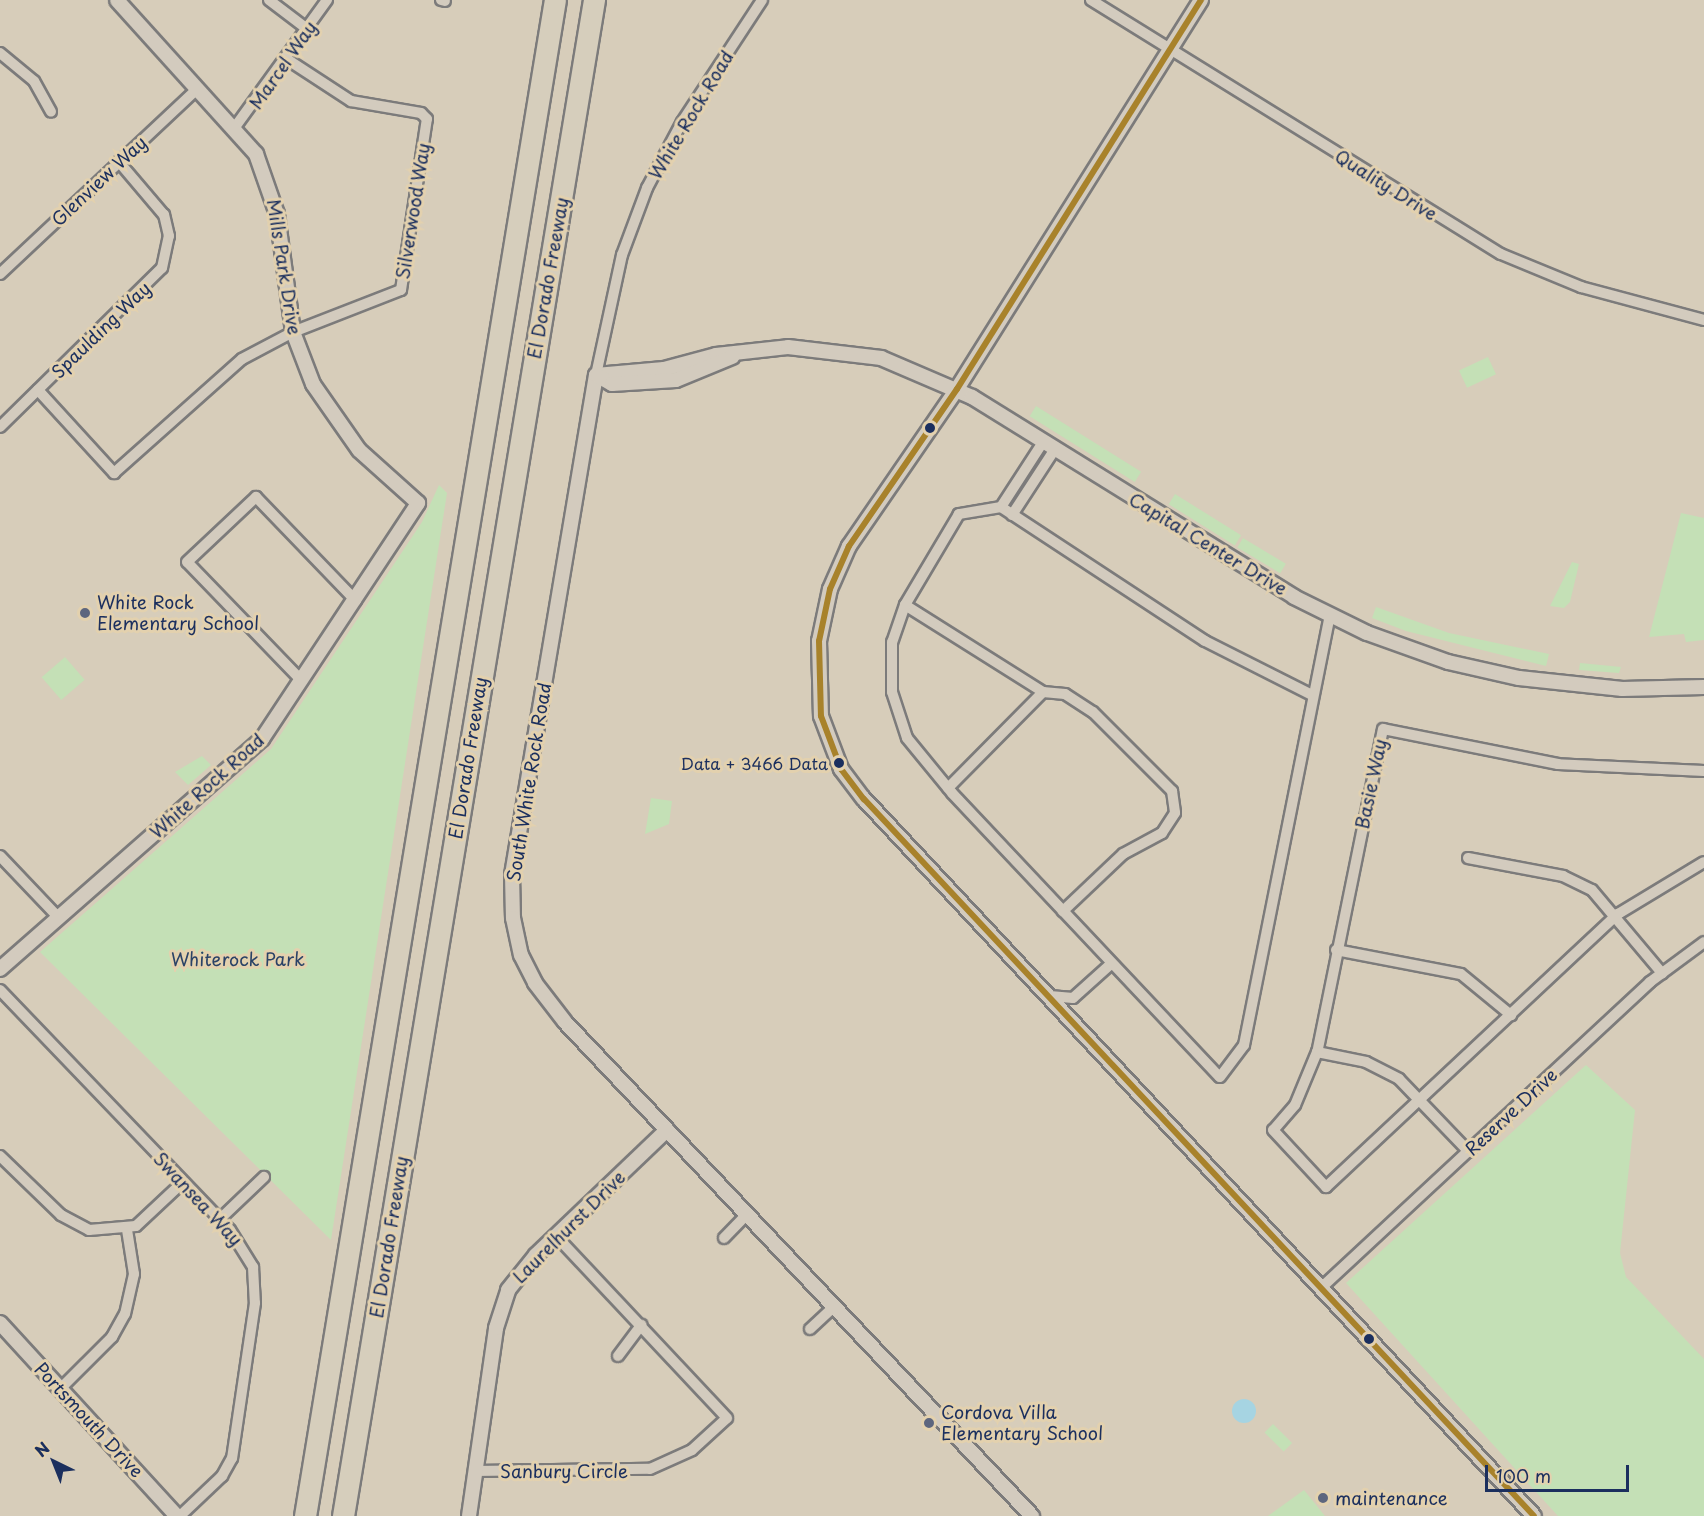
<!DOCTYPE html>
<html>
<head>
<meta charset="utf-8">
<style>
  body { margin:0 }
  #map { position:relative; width:1704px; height:1516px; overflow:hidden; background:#d7cdba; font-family:"Playpen Sans",sans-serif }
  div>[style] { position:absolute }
  .green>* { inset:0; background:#c4e0b6; transform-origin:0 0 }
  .water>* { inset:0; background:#a6d4e2 }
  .round { border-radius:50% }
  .roads { filter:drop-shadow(2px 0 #7c7b7b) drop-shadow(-2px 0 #7c7b7b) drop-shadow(0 2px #7c7b7b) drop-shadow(0 -2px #7c7b7b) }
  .minor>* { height:10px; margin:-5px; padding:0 5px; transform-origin:5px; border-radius:5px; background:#d3cbbe }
  .tertiary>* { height:14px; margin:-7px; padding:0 7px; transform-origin:7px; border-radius:7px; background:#d3cbbe }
  .motorway>* { height:21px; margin:-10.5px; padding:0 10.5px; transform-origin:10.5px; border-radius:10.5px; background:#d6cebc }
  .bus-1>* { height:6px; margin:-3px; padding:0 3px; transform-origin:3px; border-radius:3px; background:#a8822b }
  .dots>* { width:16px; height:16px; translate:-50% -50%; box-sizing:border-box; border:3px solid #e3d1ae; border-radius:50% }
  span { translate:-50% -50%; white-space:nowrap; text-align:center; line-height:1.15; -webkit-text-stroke:6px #e3d1ae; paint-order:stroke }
  .bus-label { font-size:16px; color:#1b2f5e }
  .right { translate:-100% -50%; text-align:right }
  .street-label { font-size:18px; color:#1b2f5e }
  .poi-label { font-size:18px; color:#1b2f5e }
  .left { translate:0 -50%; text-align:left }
  .park-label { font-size:18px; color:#2a4266 }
  .north { position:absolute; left:24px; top:1432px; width:60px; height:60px; -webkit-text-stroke:4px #e3d1ae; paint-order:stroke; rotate:317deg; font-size:16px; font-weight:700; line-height:24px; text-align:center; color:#1b2f5e }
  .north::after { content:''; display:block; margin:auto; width:21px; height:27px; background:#1b2f5e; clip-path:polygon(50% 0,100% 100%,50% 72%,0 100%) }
  .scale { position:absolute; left:1485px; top:1465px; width:144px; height:27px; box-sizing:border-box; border:3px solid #1b2f5e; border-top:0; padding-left:8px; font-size:18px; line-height:21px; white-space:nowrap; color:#1b2f5e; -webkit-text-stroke:4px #e3d1ae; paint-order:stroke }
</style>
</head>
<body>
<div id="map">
  <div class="green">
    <div style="left:1488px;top:357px;width:19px;height:32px;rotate:65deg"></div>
    <div style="left:1036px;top:406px;width:124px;height:12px;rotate:32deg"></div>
    <div style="clip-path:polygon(439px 485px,447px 493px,331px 1240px,40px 952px,271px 749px,422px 522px)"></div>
    <div style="left:1175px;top:494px;width:78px;height:12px;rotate:32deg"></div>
    <div style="clip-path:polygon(1681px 513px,1704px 518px,1704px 640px,1686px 642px,1684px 634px,1649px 637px)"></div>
    <div style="left:1243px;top:538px;width:50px;height:11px;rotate:31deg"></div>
    <div style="clip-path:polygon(1572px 562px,1579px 564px,1570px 602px,1564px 608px,1550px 606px)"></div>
    <div style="clip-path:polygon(1376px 607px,1449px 633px,1549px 654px,1546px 666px,1406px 631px,1372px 618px)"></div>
    <div style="left:65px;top:657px;width:30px;height:31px;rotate:49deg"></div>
    <div style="clip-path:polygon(1580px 663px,1621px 667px,1619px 673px,1579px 670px)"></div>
    <div style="clip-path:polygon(202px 756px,211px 765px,188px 785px,175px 772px)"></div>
    <div style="clip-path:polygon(651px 798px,672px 801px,669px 824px,645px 834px)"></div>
    <div style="clip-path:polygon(1586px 1065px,1635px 1110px,1620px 1253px,1626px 1277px,1704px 1359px,1704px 1516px,1558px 1516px,1346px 1283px)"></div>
    <div style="left:1273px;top:1424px;width:27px;height:12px;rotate:45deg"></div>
    <div style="clip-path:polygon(1304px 1490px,1325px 1516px,1268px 1516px)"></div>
  </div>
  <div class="water">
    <div class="round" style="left:1232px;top:1399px;width:24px;height:24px"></div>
  </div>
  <div class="roads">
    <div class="minor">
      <div style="left:269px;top:0;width:48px;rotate:37.3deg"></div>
      <div style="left:441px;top:0;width:4px;rotate:14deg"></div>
      <div style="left:1091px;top:0;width:482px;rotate:31.8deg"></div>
      <div style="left:1501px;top:254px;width:87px;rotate:22.4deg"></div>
      <div style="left:1581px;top:287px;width:127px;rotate:15deg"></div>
      <div style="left:0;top:53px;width:44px;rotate:39.5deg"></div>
      <div style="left:34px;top:81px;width:35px;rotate:61deg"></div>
      <div style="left:235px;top:127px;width:157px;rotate:-54.1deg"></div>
      <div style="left:0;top:274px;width:272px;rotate:-43.2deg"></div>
      <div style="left:596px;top:375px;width:123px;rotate:-77.8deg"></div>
      <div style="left:622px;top:255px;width:72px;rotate:-69.5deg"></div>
      <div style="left:647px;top:188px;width:75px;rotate:-62.1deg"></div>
      <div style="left:682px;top:122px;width:146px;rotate:-56.7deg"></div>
      <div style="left:38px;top:390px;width:113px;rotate:47.5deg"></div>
      <div style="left:114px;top:473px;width:171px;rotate:-41.7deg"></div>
      <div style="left:242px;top:359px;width:58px;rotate:-27.9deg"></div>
      <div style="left:293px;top:332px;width:116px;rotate:-21.3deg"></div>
      <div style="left:401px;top:290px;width:173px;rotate:-81.4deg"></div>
      <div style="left:427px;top:119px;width:8px;rotate:-135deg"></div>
      <div style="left:421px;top:113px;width:71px;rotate:-170.3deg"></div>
      <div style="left:351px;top:101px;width:75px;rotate:-146.9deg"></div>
      <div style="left:0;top:427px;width:227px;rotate:-44.5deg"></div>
      <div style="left:162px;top:268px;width:33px;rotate:-78deg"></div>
      <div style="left:169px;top:236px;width:22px;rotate:-103deg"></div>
      <div style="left:164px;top:215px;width:70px;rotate:-130.3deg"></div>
      <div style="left:1001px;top:507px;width:77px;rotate:-57.1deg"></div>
      <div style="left:1012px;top:515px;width:79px;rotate:-56.9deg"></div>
      <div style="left:905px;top:605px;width:163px;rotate:32.2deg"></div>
      <div style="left:1043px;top:692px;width:135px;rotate:134.7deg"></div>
      <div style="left:302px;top:681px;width:165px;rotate:-134deg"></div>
      <div style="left:187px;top:562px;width:95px;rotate:-43.3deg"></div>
      <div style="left:256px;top:497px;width:144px;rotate:46.1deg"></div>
      <div style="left:1043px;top:692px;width:22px;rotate:5deg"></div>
      <div style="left:1065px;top:694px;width:33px;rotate:33deg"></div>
      <div style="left:1093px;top:712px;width:112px;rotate:45deg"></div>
      <div style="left:1172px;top:791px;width:22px;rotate:82deg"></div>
      <div style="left:1175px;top:813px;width:24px;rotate:123deg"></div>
      <div style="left:1162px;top:833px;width:44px;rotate:151.7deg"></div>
      <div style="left:1123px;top:854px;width:83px;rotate:136.5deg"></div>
      <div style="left:1312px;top:695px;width:120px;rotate:-153.2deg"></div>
      <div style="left:1205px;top:641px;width:244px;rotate:-146.7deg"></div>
      <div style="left:1001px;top:507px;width:43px;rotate:170.5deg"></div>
      <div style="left:959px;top:514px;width:106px;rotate:120.7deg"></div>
      <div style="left:905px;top:605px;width:39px;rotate:109deg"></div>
      <div style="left:892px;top:642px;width:50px;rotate:90deg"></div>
      <div style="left:892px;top:692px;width:48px;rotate:71.9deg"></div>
      <div style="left:907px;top:738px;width:71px;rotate:50.7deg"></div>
      <div style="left:952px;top:793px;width:390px;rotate:46.7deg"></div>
      <div style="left:1220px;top:1077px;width:40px;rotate:-53deg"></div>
      <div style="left:1244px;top:1045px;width:439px;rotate:-78.7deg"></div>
      <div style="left:1704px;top:771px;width:146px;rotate:-177.3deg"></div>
      <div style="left:1558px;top:764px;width:178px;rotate:-168.7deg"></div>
      <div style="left:1383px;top:729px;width:330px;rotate:101.5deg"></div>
      <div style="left:1317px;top:1052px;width:57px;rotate:112.5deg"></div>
      <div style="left:1295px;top:1105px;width:33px;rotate:131deg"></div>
      <div style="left:1273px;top:1130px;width:78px;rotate:47.1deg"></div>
      <div style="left:1326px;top:1187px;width:400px;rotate:-43.1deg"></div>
      <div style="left:1618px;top:914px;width:100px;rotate:-31.2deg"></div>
      <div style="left:0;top:856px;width:84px;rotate:46.4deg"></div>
      <div style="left:1468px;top:858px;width:97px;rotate:10.7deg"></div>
      <div style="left:1563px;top:876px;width:32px;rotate:26deg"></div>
      <div style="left:1592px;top:890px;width:109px;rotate:49.9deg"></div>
      <div style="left:1336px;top:950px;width:127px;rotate:10.9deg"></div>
      <div style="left:1461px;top:974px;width:65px;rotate:39.4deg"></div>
      <div style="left:0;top:990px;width:332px;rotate:46.2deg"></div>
      <div style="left:230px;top:1230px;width:44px;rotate:58.1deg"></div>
      <div style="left:253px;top:1267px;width:36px;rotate:87deg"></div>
      <div style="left:255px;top:1303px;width:157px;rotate:98.4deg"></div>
      <div style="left:232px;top:1458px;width:21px;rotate:119deg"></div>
      <div style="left:222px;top:1476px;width:58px;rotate:136.4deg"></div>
      <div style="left:1050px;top:996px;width:23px;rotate:5deg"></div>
      <div style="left:1073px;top:998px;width:52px;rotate:-41.9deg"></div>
      <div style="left:1317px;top:1052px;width:50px;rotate:11.5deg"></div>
      <div style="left:1366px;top:1062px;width:37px;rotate:27deg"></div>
      <div style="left:1399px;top:1079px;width:101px;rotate:46.2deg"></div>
      <div style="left:0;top:1156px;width:85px;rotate:44deg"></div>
      <div style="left:61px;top:1215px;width:32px;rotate:28deg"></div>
      <div style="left:89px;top:1230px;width:47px;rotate:-4.9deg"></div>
      <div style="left:136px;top:1226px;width:64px;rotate:-43.1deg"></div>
      <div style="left:220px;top:1219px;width:61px;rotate:-43.7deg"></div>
      <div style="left:724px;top:1238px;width:33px;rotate:-46deg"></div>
      <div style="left:1322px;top:1287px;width:448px;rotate:-42.9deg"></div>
      <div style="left:1650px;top:982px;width:67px;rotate:-36.5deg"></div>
      <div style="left:810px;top:1329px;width:33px;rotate:-43deg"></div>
      <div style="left:618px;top:1356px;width:39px;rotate:-53deg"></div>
      <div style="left:60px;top:1389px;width:74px;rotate:-45deg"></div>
      <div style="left:112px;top:1337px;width:26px;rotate:-61deg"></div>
      <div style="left:125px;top:1314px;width:41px;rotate:-77.3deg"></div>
      <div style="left:134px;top:1274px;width:45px;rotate:-99deg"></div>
      <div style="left:474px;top:1471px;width:176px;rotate:-0.7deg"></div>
      <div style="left:650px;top:1469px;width:46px;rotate:-24.3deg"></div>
      <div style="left:692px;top:1450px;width:47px;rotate:-42.4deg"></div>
      <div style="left:727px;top:1418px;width:248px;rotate:-133.2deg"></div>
    </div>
    <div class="tertiary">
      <div style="left:1201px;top:0;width:459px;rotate:122.1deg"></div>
      <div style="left:957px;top:389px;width:191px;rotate:124.5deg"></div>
      <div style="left:849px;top:546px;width:47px;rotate:113.8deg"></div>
      <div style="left:830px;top:589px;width:53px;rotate:101.9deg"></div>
      <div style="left:819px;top:641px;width:75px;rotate:88.5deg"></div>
      <div style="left:821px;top:716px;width:57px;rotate:69.3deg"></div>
      <div style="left:841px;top:769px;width:38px;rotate:53deg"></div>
      <div style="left:864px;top:799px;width:981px;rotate:46.94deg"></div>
      <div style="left:596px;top:375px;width:507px;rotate:99.54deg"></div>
      <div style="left:512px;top:875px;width:43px;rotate:88.7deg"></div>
      <div style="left:513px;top:918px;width:38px;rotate:78deg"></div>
      <div style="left:521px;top:955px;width:31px;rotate:63deg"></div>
      <div style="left:535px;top:983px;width:49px;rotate:52.4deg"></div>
      <div style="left:565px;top:1022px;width:680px;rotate:46.61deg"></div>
      <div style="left:596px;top:375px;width:68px;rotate:-5deg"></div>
      <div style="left:664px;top:369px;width:54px;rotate:-15.1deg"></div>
      <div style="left:716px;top:355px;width:72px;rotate:-6.3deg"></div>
      <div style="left:788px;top:347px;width:94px;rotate:6.7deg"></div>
      <div style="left:881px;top:358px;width:99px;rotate:23.2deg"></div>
      <div style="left:972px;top:397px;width:379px;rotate:31.8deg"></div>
      <div style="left:1294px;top:597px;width:81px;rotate:26.3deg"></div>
      <div style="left:1367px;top:633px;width:86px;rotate:19.7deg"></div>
      <div style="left:1448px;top:662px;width:73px;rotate:12.7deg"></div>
      <div style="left:1519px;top:678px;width:104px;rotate:6.1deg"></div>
      <div style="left:1622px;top:689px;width:82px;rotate:-1.4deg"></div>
      <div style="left:598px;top:376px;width:16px;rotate:30deg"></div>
      <div style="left:612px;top:384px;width:64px;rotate:-3.6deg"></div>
      <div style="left:676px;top:380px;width:61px;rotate:-22.3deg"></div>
      <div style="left:0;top:969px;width:349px;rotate:-41.3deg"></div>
      <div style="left:262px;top:739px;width:283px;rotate:-56.5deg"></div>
      <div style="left:418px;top:503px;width:79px;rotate:-138.1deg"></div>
      <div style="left:359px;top:450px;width:80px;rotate:-124.9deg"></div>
      <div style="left:313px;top:384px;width:56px;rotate:-111deg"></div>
      <div style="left:293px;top:332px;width:119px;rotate:-97.7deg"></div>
      <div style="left:277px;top:214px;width:64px;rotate:-109.3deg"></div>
      <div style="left:256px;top:154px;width:207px;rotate:-132.1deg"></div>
      <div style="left:0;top:1323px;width:262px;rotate:47.5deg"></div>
      <div style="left:469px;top:1516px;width:190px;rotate:-81.8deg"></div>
      <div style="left:496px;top:1328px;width:40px;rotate:-72deg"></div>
      <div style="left:508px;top:1290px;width:45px;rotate:-51.3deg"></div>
      <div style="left:536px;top:1255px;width:181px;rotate:-43.7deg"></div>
    </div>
    <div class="motorway">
      <div style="left:305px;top:1516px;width:1536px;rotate:-80.64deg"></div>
      <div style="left:343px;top:1516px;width:1537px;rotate:-80.6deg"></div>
    </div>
  </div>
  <div class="bus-1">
    <div style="left:1201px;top:0;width:459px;rotate:122.1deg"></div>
    <div style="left:957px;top:389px;width:191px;rotate:124.5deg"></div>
    <div style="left:849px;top:546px;width:47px;rotate:113.8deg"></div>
    <div style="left:830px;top:589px;width:53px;rotate:101.9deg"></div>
    <div style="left:819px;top:641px;width:75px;rotate:88.5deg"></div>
    <div style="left:821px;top:716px;width:57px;rotate:69.3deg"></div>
    <div style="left:841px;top:769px;width:38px;rotate:53deg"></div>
    <div style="left:864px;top:799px;width:981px;rotate:46.94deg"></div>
  </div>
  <div class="dots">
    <div style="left:930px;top:428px;background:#1b2f5e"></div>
    <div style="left:85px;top:613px;background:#5d667e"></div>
    <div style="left:839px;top:763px;background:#1b2f5e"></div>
    <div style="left:1369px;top:1339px;background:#1b2f5e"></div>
    <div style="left:929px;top:1423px;background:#5d667e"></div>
    <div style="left:1323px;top:1498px;background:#5d667e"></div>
  </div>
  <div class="bus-label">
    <span class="right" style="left:828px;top:763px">Data + 3466 Data</span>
  </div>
  <div class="street-label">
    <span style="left:283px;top:65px;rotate:-55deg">Marcel Way</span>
    <span style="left:691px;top:115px;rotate:-59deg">White Rock Road</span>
    <span style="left:99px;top:181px;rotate:-43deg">Glenview Way</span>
    <span style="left:1386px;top:185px;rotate:32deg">Quality Drive</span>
    <span style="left:413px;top:211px;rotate:-81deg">Silverwood Way</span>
    <span style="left:284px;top:267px;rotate:81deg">Mills Park Drive</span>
    <span style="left:548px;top:278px;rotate:-80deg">El Dorado Freeway</span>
    <span style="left:101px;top:330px;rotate:-44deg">Spaulding Way</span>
    <span style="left:1208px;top:544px;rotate:31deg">Capital Center Drive</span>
    <span style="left:468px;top:758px;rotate:-81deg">El Dorado Freeway</span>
    <span style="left:529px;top:782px;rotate:-81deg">South White Rock Road</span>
    <span style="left:1371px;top:784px;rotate:-78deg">Basie Way</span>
    <span style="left:207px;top:786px;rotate:-42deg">White Rock Road</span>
    <span style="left:1511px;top:1112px;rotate:-43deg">Reserve Drive</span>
    <span style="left:198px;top:1199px;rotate:47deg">Swansea Way</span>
    <span style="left:569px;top:1227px;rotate:-45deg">Laurelhurst Drive</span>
    <span style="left:389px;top:1237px;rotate:-81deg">El Dorado Freeway</span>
    <span style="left:89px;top:1420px;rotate:47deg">Portsmouth Drive</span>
    <span style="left:564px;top:1471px">Sanbury Circle</span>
  </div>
  <div class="poi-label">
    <span class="left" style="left:97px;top:613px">White Rock<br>Elementary School</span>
    <span class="left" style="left:941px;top:1423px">Cordova Villa<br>Elementary School</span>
    <span class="left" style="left:1335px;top:1498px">maintenance</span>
  </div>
  <div class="park-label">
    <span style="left:238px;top:959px">Whiterock Park</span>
  </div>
  <div class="north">N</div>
  <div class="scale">100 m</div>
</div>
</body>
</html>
